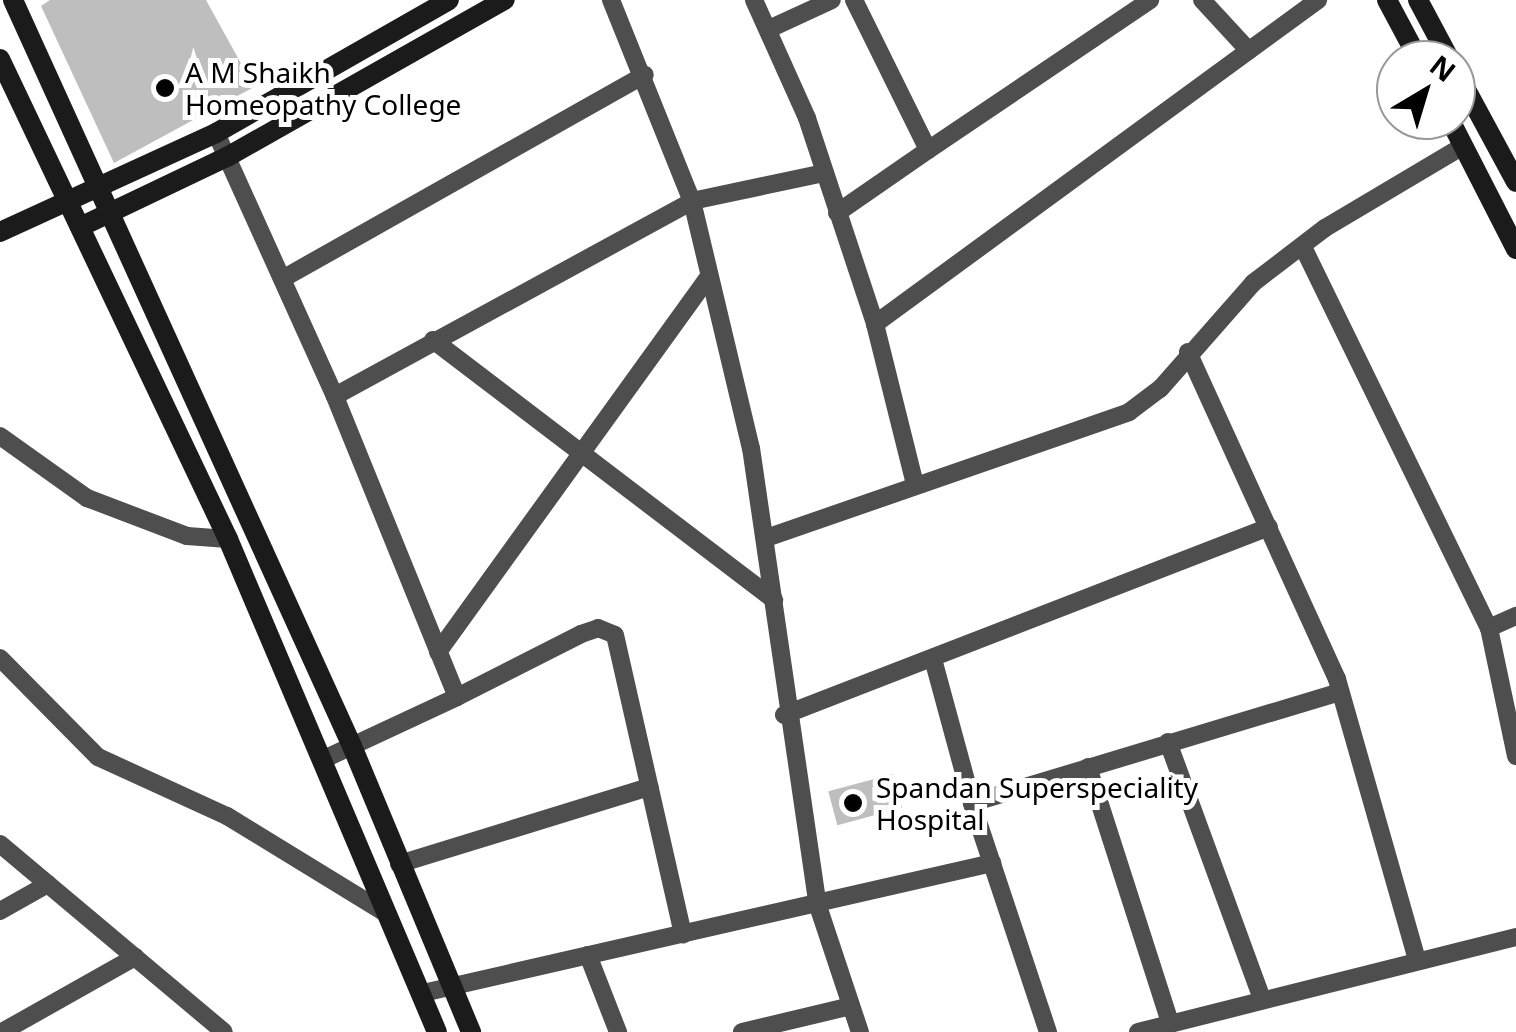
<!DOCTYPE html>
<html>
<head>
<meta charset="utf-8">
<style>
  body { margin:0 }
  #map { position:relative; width:1516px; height:1032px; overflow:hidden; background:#fff; font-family:"Noto Sans",sans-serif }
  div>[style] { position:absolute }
  .building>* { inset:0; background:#bebebe; transform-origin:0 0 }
  .street>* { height:18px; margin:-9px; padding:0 9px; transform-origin:9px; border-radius:9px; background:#4e4e4e }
  .secondary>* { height:20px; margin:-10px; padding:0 10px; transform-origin:10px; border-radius:10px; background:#1b1b1b }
  .dots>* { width:28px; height:28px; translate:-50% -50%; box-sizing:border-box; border:5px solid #fff; border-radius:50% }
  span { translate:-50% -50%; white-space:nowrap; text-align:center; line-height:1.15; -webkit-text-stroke:10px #fff; paint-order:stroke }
  .poi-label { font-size:28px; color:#000 }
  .left { translate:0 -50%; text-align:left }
  .north { position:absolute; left:1376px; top:40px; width:100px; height:100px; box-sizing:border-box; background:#fff; border:2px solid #999; border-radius:50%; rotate:38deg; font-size:28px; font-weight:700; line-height:40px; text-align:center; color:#000 }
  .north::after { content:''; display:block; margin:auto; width:35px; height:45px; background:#000; clip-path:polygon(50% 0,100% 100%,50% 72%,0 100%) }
</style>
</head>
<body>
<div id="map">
  <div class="building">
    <div style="clip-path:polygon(50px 0,206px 0,254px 87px,114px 163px,41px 6px)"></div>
    <div style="left:893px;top:774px;width:35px;height:67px;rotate:75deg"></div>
  </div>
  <div class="street">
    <div style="left:611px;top:0;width:217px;rotate:68.1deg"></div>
    <div style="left:692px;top:201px;width:254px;rotate:76.6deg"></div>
    <div style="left:751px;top:448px;width:460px;rotate:81.7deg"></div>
    <div style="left:817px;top:903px;width:136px;rotate:71.6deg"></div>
    <div style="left:754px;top:0;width:129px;rotate:65.8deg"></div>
    <div style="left:807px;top:118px;width:217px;rotate:71.7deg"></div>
    <div style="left:875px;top:324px;width:162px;rotate:76deg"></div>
    <div style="left:854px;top:0;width:167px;rotate:63.7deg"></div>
    <div style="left:928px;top:150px;width:268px;rotate:-34deg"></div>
    <div style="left:1202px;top:0;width:69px;rotate:47.3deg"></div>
    <div style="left:769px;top:29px;width:69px;rotate:-24.7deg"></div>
    <div style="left:216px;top:133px;width:289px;rotate:65.7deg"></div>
    <div style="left:837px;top:213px;width:111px;rotate:-34.7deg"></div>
    <div style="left:1303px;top:247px;width:424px;rotate:64deg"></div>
    <div style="left:1489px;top:628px;width:131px;rotate:78.1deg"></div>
    <div style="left:284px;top:278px;width:414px;rotate:-29.4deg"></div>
    <div style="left:875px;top:324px;width:549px;rotate:-36.18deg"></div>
    <div style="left:433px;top:340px;width:429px;rotate:37.3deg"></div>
    <div style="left:1188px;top:352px;width:359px;rotate:65.5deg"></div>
    <div style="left:1337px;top:679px;width:291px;rotate:74.1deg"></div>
    <div style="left:0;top:436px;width:107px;rotate:35.5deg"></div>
    <div style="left:87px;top:498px;width:107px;rotate:20.8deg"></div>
    <div style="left:187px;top:536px;width:41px;rotate:4.2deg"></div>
    <div style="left:769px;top:537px;width:381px;rotate:-19.1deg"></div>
    <div style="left:1129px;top:412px;width:39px;rotate:-37deg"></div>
    <div style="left:1160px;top:389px;width:141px;rotate:-48.7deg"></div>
    <div style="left:1253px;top:283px;width:91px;rotate:-37.4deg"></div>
    <div style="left:1325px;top:228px;width:161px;rotate:-30.7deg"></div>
    <div style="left:1489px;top:628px;width:30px;rotate:-24deg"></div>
    <div style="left:438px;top:652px;width:463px;rotate:-54.2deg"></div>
    <div style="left:0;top:658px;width:139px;rotate:45.3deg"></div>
    <div style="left:98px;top:757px;width:142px;rotate:24.6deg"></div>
    <div style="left:227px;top:816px;width:185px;rotate:31.5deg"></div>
    <div style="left:933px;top:659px;width:149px;rotate:74.8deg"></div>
    <div style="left:457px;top:697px;width:139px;rotate:-26.9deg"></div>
    <div style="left:581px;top:634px;width:18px;rotate:-19deg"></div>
    <div style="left:598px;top:628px;width:18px;rotate:22deg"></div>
    <div style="left:615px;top:635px;width:307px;rotate:77.2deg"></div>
    <div style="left:784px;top:715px;width:520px;rotate:-21.19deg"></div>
    <div style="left:1168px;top:742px;width:274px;rotate:69.9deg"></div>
    <div style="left:322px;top:760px;width:149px;rotate:-25deg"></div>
    <div style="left:457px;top:697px;width:325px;rotate:-112.1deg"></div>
    <div style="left:335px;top:396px;width:407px;rotate:-28.6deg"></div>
    <div style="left:692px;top:201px;width:135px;rotate:-12deg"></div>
    <div style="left:1088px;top:767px;width:269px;rotate:72.2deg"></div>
    <div style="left:0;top:844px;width:292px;rotate:40deg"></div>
    <div style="left:399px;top:864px;width:262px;rotate:-17.1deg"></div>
    <div style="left:0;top:911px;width:55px;rotate:-29.4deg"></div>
    <div style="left:588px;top:955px;width:83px;rotate:68.7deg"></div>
    <div style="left:423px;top:993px;width:584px;rotate:-12.87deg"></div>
    <div style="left:2px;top:1032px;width:153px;rotate:-29.4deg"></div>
    <div style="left:742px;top:1032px;width:112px;rotate:-13.4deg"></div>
    <div style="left:1048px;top:1032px;width:241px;rotate:-108.4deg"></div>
    <div style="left:972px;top:803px;width:384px;rotate:-16.8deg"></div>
    <div style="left:1138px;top:1032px;width:390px;rotate:-14.1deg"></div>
  </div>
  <div class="secondary">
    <div style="left:13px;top:0;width:819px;rotate:65.56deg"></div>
    <div style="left:352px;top:746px;width:310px;rotate:67.4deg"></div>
    <div style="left:1387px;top:0;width:68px;rotate:61.9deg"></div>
    <div style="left:1418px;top:0;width:68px;rotate:61.9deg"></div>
    <div style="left:0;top:59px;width:531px;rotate:64.59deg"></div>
    <div style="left:228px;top:539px;width:535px;rotate:67.03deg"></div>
    <div style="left:1456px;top:71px;width:126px;rotate:61.6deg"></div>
    <div style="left:1450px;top:120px;width:145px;rotate:62.9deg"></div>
    <div style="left:80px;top:227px;width:163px;rotate:-25.5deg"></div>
    <div style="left:227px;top:157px;width:319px;rotate:-29.5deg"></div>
    <div style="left:0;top:232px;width:238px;rotate:-24.6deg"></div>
    <div style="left:216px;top:133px;width:268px;rotate:-29.7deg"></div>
  </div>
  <div class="dots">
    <div style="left:165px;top:88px;background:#000"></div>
    <div style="left:853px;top:803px;background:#000"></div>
  </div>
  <div class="poi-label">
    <span class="left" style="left:185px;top:88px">A M Shaikh<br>Homeopathy College</span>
    <span class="left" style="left:876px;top:803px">Spandan Superspeciality<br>Hospital</span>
  </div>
  <div class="north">N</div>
</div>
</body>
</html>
